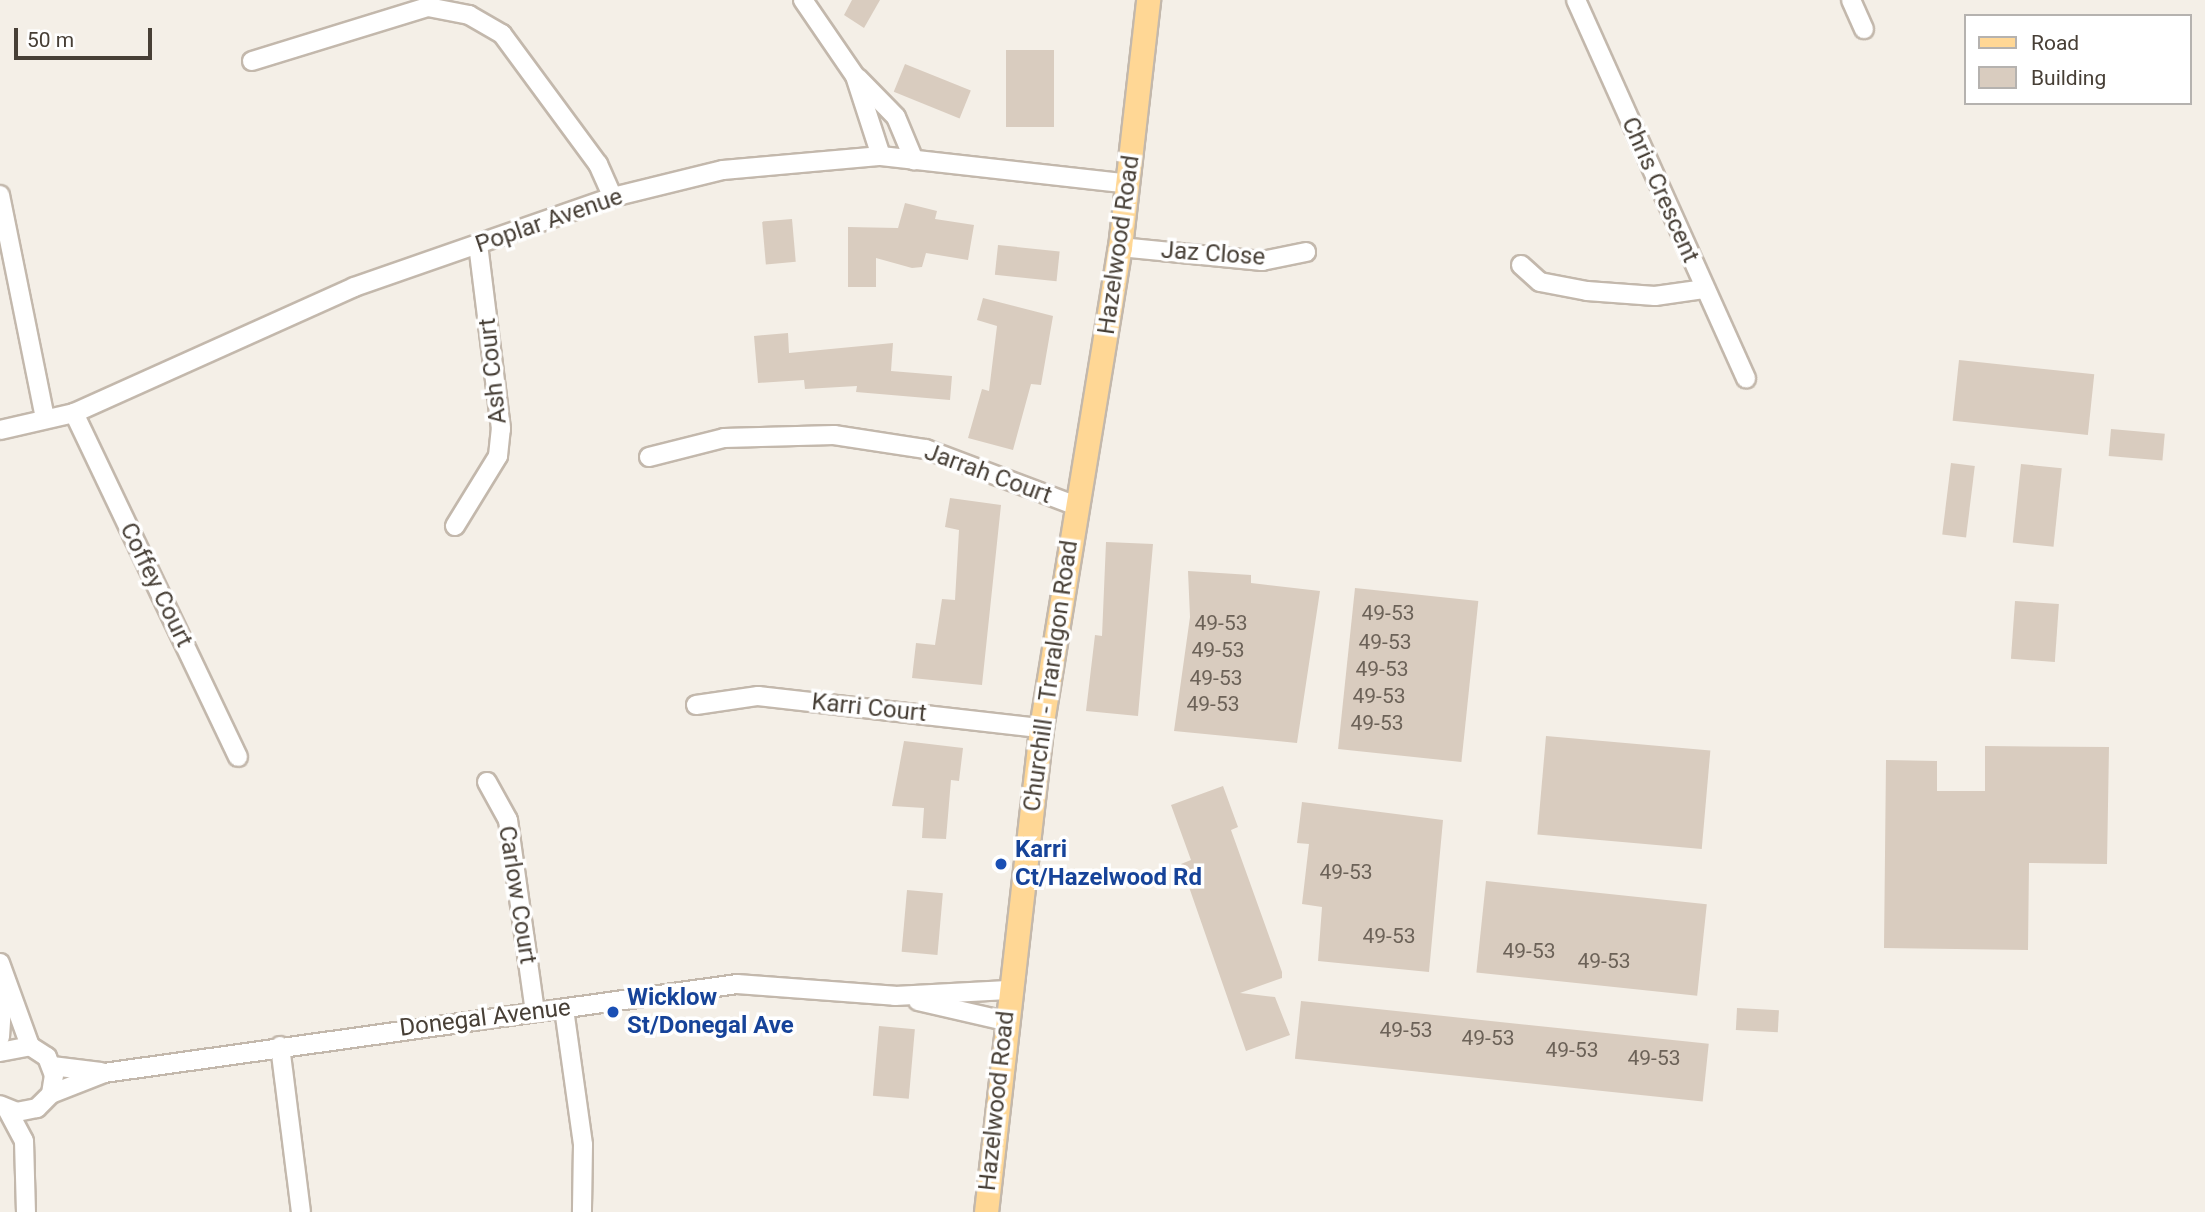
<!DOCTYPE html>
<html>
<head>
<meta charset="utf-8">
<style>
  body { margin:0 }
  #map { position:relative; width:2205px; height:1212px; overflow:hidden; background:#f4efe7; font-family:Roboto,sans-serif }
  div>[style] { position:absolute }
  .building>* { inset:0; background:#d9ccbf; transform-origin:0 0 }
  .roads { filter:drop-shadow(2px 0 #c3b8ac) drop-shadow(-2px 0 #c3b8ac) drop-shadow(0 2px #c3b8ac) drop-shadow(0 -2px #c3b8ac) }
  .minor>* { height:18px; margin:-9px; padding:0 9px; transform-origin:9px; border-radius:9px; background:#fff }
  .major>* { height:23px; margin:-11.5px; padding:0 11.5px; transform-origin:11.5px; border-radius:11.5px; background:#ffd795 }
  .dots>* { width:19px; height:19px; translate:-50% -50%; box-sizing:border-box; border:4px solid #fff; border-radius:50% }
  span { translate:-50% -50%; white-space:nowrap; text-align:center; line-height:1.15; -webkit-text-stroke:7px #fff; paint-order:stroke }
  .number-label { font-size:21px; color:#6c6258 }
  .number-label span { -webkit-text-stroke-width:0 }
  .street-label { font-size:24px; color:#473f36 }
  .transit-label { font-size:24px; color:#164399; font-weight:700 }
  .left { translate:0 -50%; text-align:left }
  .legend { position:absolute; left:1964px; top:14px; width:228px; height:91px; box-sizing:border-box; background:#fff; border:2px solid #b5b2af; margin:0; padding:9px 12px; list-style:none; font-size:21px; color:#473f36 }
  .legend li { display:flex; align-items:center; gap:14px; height:35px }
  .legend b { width:35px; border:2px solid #b5b2af }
  .scale { position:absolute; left:14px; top:28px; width:138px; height:32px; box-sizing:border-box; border:4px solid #473f36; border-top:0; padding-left:9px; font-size:21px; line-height:24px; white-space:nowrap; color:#473f36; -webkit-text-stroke:5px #fff; paint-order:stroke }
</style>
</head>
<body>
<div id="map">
  <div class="building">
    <div style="clip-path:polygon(852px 0,880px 0,864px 28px,844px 15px)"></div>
    <div style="left:1006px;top:50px;width:48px;height:77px"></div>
    <div style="left:905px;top:64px;width:71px;height:30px;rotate:22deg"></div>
    <div style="clip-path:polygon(905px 203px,937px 211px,935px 219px,974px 225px,968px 260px,926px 253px,922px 267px,912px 268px,876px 258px,876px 287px,848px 287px,848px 227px,898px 228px)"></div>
    <div style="left:792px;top:219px;width:43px;height:30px;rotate:85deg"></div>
    <div style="left:998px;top:245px;width:62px;height:30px;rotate:6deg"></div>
    <div style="clip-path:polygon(983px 298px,1053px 316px,1041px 385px,1031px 384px,1013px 450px,968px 438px,982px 389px,989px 391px,997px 326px,977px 320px)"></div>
    <div style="clip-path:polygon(788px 333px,789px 353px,893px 343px,891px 371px,952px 376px,950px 400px,856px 392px,857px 386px,805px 389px,804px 380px,758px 383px,754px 336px)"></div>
    <div style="left:1959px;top:360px;width:136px;height:61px;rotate:6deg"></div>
    <div style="left:2111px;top:429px;width:54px;height:27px;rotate:5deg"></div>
    <div style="left:1951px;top:463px;width:24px;height:72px;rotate:7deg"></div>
    <div style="left:2021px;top:464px;width:41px;height:79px;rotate:6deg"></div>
    <div style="clip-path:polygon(950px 498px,1001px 505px,982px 685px,912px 678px,916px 643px,935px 645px,942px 599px,955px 600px,959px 530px,945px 527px)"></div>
    <div style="clip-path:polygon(1106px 542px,1153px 544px,1138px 716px,1086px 711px,1095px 635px,1102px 636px)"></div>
    <div style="clip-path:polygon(1188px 571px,1251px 575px,1251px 583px,1320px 591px,1297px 743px,1174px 731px,1190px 617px)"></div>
    <div style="left:1355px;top:588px;width:124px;height:162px;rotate:6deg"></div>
    <div style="left:2015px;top:601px;width:44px;height:58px;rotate:4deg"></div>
    <div style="left:1546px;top:736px;width:165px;height:99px;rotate:5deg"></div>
    <div style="clip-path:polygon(904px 741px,963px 748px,959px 781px,951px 780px,946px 839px,922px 838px,924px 808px,892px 806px)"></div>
    <div style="clip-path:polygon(1985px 746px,2109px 747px,2107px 864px,2029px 863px,2028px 950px,1884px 948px,1886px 760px,1937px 761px,1937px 791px,1985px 791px)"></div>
    <div style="clip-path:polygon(1223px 786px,1238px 827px,1231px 830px,1282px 972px,1282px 978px,1240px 993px,1275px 997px,1290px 1035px,1246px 1051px,1181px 864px,1191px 860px,1171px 805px)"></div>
    <div style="clip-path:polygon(1302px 802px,1443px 820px,1429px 972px,1318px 961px,1322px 907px,1302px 904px,1309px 844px,1297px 843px)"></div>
    <div style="left:1486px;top:881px;width:222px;height:92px;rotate:6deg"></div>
    <div style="left:907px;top:890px;width:36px;height:62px;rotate:5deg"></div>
    <div style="left:1301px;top:1001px;width:410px;height:58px;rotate:6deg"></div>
    <div style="left:1737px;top:1008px;width:42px;height:22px;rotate:3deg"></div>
    <div style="left:879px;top:1026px;width:36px;height:70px;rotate:5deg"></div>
  </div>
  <div class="roads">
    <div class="minor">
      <div style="left:803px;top:0;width:92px;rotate:55.6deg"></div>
      <div style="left:855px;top:76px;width:84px;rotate:72deg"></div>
      <div style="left:1576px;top:0;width:415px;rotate:65.8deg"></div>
      <div style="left:1851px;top:0;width:32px;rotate:66deg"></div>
      <div style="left:252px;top:61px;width:184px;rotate:-17.1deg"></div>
      <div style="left:428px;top:7px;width:42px;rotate:11deg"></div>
      <div style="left:469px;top:15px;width:38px;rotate:30deg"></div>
      <div style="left:502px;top:34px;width:162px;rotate:53.6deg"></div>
      <div style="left:598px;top:164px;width:36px;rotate:66deg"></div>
      <div style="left:858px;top:78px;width:54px;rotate:45.7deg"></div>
      <div style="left:896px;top:117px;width:47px;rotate:67.3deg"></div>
      <div style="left:0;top:195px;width:228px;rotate:78.6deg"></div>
      <div style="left:1120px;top:247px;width:143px;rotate:5.6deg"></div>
      <div style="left:1262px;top:261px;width:45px;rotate:-11.6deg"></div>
      <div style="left:1521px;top:265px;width:25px;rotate:42deg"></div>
      <div style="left:1540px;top:282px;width:48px;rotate:10.8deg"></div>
      <div style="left:1587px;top:291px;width:68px;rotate:4.2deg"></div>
      <div style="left:1655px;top:296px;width:49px;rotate:-8.1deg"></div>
      <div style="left:74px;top:413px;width:381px;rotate:64.5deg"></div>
      <div style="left:0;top:430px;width:76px;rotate:-12.9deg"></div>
      <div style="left:74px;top:413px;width:307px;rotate:-24.2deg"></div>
      <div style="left:354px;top:287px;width:274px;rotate:-19.2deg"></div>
      <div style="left:613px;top:197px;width:113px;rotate:-13.8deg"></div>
      <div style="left:723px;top:170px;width:159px;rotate:-5.1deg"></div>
      <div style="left:881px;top:156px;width:250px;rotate:6.4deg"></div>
      <div style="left:649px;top:457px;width:77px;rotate:-14.2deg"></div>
      <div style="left:724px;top:438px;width:110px;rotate:-1.6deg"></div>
      <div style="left:834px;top:435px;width:93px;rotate:8.7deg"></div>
      <div style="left:926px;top:449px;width:161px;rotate:20.7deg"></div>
      <div style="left:455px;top:526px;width:82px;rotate:-58.4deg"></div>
      <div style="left:498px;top:456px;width:27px;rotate:-84deg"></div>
      <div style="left:501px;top:429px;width:185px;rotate:-97.1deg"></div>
      <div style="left:696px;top:705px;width:63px;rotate:-8.3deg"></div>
      <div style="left:758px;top:696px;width:285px;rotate:6.5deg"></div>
      <div style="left:487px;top:782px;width:43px;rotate:61.1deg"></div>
      <div style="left:508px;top:820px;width:194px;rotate:82deg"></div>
      <div style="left:0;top:963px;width:88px;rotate:70.1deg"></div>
      <div style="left:918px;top:1001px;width:89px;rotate:12.9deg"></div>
      <div style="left:564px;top:1009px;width:137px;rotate:82deg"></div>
      <div style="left:583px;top:1145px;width:67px;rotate:90.9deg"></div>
      <div style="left:0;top:1037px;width:46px;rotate:-86.3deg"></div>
      <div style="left:280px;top:1046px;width:167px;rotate:82.8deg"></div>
      <div style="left:0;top:1052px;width:31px;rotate:-11deg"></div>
      <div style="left:30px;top:1046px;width:20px;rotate:33deg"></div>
      <div style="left:47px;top:1057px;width:19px;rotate:69deg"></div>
      <div style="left:54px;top:1075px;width:19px;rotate:99deg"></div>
      <div style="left:51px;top:1094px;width:20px;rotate:135deg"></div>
      <div style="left:37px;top:1108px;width:20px;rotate:169deg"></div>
      <div style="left:17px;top:1112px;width:18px;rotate:-158deg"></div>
      <div style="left:52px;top:1066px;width:49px;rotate:7deg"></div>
      <div style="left:51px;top:1094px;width:57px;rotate:-21.6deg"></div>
      <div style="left:104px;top:1073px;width:639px;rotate:-8deg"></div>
      <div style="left:737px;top:984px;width:158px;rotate:4.3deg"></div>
      <div style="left:895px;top:996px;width:113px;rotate:-3deg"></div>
      <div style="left:7px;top:1109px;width:36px;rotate:62deg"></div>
      <div style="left:24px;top:1141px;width:71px;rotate:88.4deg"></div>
    </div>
    <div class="major">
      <div style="left:986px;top:1212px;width:487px;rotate:-83.5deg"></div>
      <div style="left:1041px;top:728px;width:487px;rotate:-80.7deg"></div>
      <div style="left:1120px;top:247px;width:249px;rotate:-83.5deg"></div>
    </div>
  </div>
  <div class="dots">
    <div style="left:1001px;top:864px;background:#1a4fb4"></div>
    <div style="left:613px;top:1012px;background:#1a4fb4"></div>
  </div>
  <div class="number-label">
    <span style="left:1388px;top:613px">49-53</span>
    <span style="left:1221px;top:623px">49-53</span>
    <span style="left:1385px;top:642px">49-53</span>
    <span style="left:1218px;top:650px">49-53</span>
    <span style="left:1382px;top:669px">49-53</span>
    <span style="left:1216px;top:678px">49-53</span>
    <span style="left:1379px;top:696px">49-53</span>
    <span style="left:1213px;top:704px">49-53</span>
    <span style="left:1377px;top:723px">49-53</span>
    <span style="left:1346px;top:872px">49-53</span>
    <span style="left:1389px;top:936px">49-53</span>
    <span style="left:1529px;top:951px">49-53</span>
    <span style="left:1604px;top:961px">49-53</span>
    <span style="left:1406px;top:1030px">49-53</span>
    <span style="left:1488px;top:1038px">49-53</span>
    <span style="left:1572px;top:1050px">49-53</span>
    <span style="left:1654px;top:1058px">49-53</span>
  </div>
  <div class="street-label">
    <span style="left:1660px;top:190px;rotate:66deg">Chris Crescent</span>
    <span style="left:549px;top:221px;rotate:-19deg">Poplar Avenue</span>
    <span style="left:1119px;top:245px;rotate:-82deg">Hazelwood Road</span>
    <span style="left:1213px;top:254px;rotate:4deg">Jaz Close</span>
    <span style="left:493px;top:371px;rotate:-96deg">Ash Court</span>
    <span style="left:988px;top:474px;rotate:20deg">Jarrah Court</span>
    <span style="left:156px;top:585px;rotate:64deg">Coffey Court</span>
    <span style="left:1051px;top:676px;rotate:-82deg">Churchill - Traralgon Road</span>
    <span style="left:869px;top:708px;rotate:6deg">Karri Court</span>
    <span style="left:517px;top:895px;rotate:81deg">Carlow Court</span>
    <span style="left:485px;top:1018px;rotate:-7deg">Donegal Avenue</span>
    <span style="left:997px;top:1101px;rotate:-84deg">Hazelwood Road</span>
  </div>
  <div class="transit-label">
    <span class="left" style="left:1015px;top:864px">Karri<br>Ct/Hazelwood Rd</span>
    <span class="left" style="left:627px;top:1012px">Wicklow<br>St/Donegal Ave</span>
  </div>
  <ul class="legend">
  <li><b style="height:9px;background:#ffd795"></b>Road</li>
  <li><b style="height:19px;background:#d9ccbf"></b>Building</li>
  </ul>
  <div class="scale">50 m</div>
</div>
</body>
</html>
